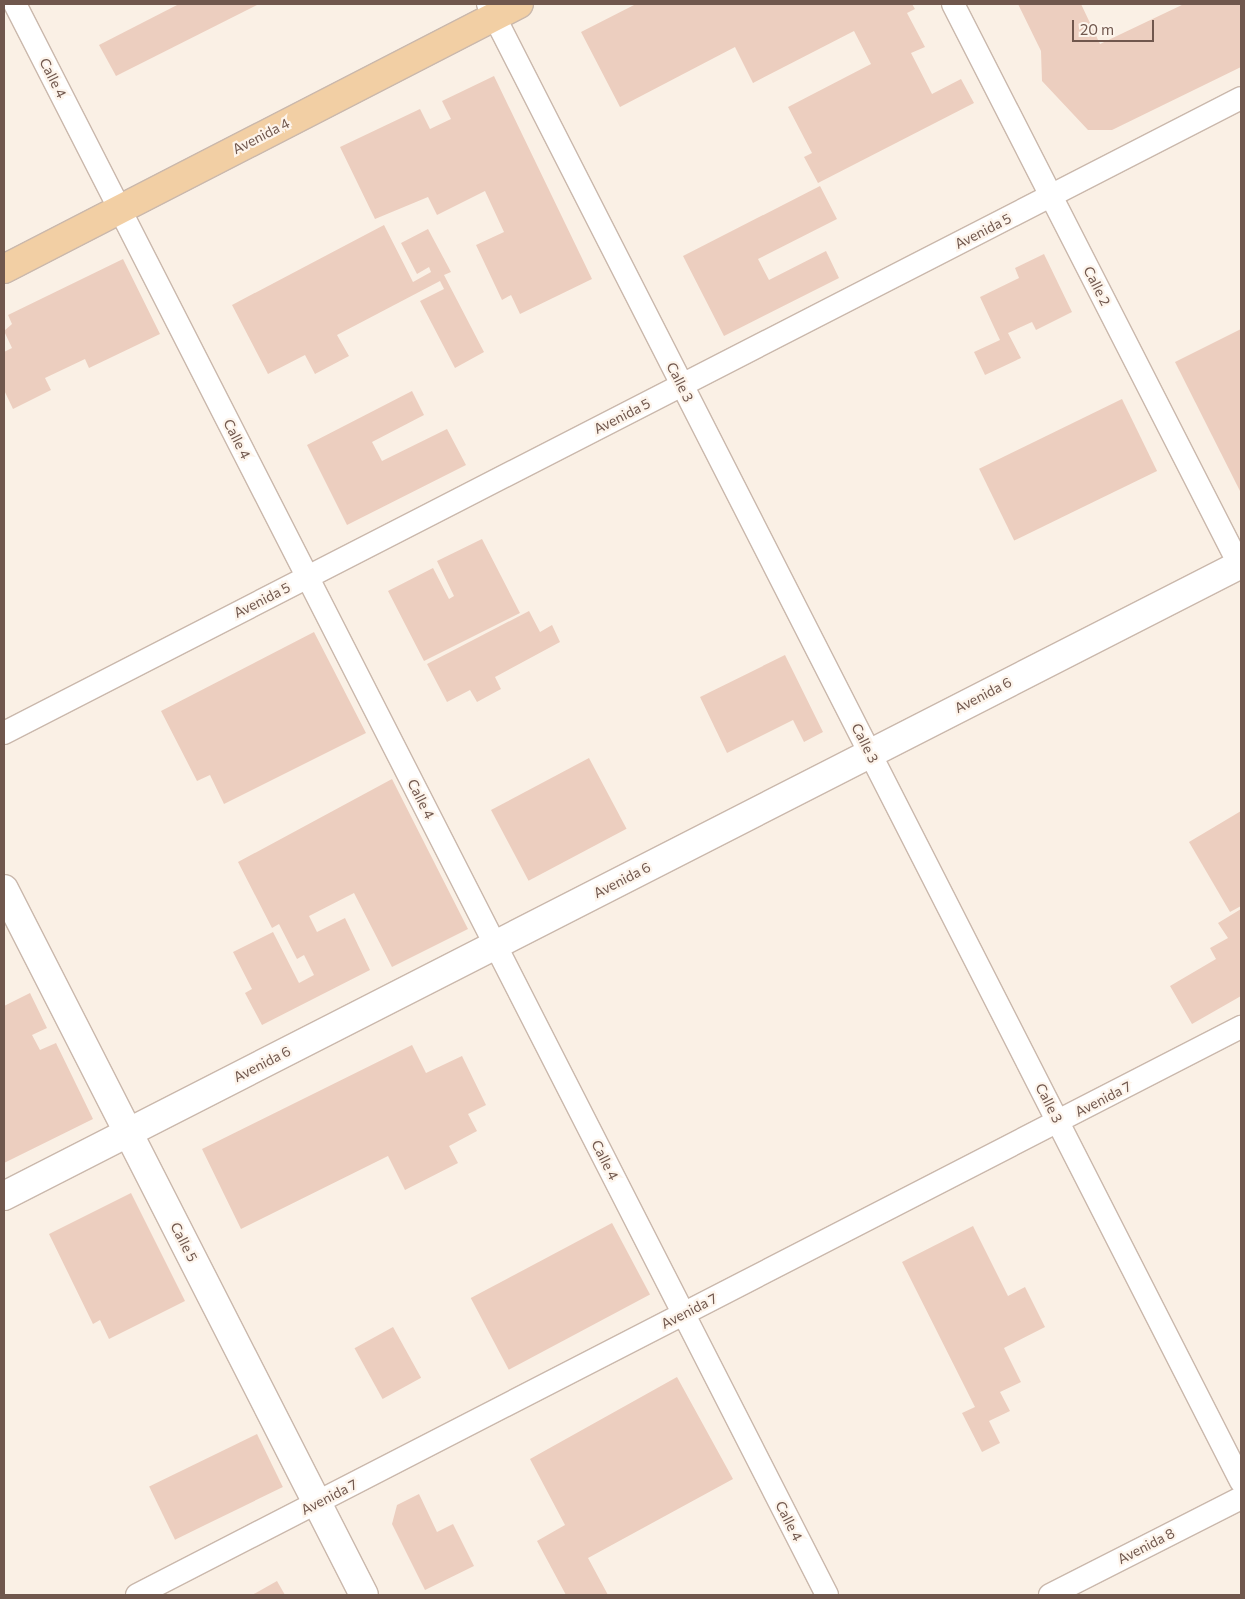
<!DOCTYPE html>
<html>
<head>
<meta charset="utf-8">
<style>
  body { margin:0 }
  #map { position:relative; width:1245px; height:1599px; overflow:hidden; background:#faf0e5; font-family:Commissioner,sans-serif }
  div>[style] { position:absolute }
  .building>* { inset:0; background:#eccebf; transform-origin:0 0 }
  .roads { filter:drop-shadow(1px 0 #cab8ac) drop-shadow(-1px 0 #cab8ac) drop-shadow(0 1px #cab8ac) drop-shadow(0 -1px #cab8ac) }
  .street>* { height:22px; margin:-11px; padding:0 11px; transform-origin:11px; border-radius:11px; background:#fff }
  .secondary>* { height:28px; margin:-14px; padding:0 14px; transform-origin:14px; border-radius:14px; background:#fff }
  .primary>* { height:28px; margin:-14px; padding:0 14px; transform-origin:14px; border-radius:14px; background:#f2cfa4 }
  span { translate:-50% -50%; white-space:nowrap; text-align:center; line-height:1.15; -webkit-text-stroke:4.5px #fdf4eb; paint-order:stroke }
  .street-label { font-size:14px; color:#70574d }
  .frame { position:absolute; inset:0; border:5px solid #70574d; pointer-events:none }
  .scale { position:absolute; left:1072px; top:20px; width:82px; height:22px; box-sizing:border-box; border:2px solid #70574d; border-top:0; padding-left:6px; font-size:15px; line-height:18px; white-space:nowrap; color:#70574d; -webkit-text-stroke:4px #fdf4eb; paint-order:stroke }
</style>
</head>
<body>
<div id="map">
  <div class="building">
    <div style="clip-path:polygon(179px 4px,259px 4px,116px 76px,99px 45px)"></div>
    <div style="clip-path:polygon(636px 4px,912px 4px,915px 9px,907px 13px,925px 47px,911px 53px,932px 94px,961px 79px,974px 103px,818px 183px,804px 157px,812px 153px,788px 107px,871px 64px,854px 31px,753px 83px,735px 47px,620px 107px,581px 32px)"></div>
    <div style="clip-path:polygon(1018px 4px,1081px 4px,1100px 44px,1184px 4px,1241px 4px,1241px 67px,1112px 130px,1088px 130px,1042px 81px,1041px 51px)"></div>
    <div style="clip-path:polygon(494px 76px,592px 279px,520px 314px,511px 295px,502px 300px,476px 245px,504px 232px,485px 191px,437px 215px,428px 197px,375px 219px,340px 147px,420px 109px,430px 129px,451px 119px,442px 101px)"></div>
    <div style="clip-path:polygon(820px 186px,837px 219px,758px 259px,769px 280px,826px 251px,839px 278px,724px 336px,683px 256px)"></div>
    <div style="clip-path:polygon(384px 225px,413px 282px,431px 272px,429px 267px,417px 274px,401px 243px,428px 229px,451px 272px,444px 275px,484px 352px,455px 368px,420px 301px,444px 289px,440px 281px,337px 335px,349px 356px,315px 374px,305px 355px,268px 374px,232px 305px)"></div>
    <div style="clip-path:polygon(1044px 254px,1072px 312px,1036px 330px,1032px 322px,1008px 333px,1021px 358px,985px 375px,974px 352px,1000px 340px,980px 297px,1019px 278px,1015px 268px)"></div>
    <div style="clip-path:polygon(123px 259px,160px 334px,89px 368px,85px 359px,45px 378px,51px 390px,13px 409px,4px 390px,4px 352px,12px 348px,4px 331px,12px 324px,8px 315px)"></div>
    <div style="clip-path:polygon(1241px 329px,1241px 493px,1175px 362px)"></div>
    <div style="clip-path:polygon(412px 391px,424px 415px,372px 442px,382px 461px,447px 429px,466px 465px,347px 525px,307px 445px)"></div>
    <div style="left:1122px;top:399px;width:80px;height:159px;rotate:64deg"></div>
    <div style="clip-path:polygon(482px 539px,520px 613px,424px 661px,388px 591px,433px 568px,449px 599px,454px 596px,437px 561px)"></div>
    <div style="clip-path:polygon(529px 611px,540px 632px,552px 625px,560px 642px,495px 677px,501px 689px,477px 702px,470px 690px,447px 702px,427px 664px)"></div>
    <div style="clip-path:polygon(314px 632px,366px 733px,224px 804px,210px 775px,197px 781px,161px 711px)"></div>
    <div style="clip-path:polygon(785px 655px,823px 732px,804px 742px,793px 720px,727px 753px,700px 697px)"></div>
    <div style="left:589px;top:758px;width:80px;height:111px;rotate:62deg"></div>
    <div style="clip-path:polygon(392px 779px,468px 929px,392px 967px,354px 893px,309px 916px,317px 932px,345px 918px,370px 970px,262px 1025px,245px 993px,252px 989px,233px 952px,273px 932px,299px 983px,314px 975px,304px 955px,297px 959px,279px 924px,272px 928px,238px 862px)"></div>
    <div style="clip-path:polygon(1241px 811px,1241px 906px,1230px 912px,1189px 842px)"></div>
    <div style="clip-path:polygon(1241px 909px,1241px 996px,1192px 1024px,1170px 986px,1216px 959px,1210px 948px,1228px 938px,1218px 923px)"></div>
    <div style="clip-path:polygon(30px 993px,47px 1028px,32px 1035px,40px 1050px,56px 1043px,93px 1119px,4px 1163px,4px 1006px)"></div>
    <div style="clip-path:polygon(412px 1045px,426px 1073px,462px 1056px,486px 1105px,468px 1114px,477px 1131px,449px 1146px,458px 1163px,405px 1190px,388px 1156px,241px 1229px,202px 1149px)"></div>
    <div style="clip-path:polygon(131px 1193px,185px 1301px,109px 1339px,100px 1320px,93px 1324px,49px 1234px)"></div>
    <div style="left:612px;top:1223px;width:81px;height:160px;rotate:62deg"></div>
    <div style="clip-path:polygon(973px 1226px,1008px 1296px,1025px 1287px,1045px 1327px,1004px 1348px,1021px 1382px,1000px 1392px,1010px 1411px,989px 1421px,1000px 1443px,982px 1452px,962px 1413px,975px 1407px,902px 1262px)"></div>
    <div style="left:393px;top:1327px;width:58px;height:44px;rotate:61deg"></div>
    <div style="clip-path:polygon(677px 1377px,733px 1479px,588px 1558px,608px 1595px,566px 1595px,537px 1541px,565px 1525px,530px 1459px)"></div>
    <div style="left:257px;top:1434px;width:59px;height:120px;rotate:64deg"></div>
    <div style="clip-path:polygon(419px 1494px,437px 1532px,453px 1524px,474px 1566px,425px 1590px,392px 1524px,397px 1505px)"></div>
    <div style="clip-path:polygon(277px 1581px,285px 1595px,252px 1595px)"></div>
  </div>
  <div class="roads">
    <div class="street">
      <div style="left:15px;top:4px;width:1786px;rotate:62.96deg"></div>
      <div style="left:488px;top:4px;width:1658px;rotate:62.99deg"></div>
      <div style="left:953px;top:4px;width:633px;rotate:62.95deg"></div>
      <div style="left:4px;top:733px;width:1390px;rotate:-27.17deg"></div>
      <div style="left:137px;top:1595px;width:1242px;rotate:-27.23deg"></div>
      <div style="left:1050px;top:1595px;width:214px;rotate:-26.9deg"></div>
    </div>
    <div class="secondary">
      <div style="left:4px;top:889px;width:792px;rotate:62.98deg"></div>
      <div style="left:4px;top:1196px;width:1389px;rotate:-27.06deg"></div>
    </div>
    <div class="primary">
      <div style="left:4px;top:269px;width:579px;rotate:-27.23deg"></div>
    </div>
  </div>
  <div class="street-label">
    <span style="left:53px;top:78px;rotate:63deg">Calle 4</span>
    <span style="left:261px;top:136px;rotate:-27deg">Avenida 4</span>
    <span style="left:983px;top:231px;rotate:-27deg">Avenida 5</span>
    <span style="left:1097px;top:286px;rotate:63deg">Calle 2</span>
    <span style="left:680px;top:382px;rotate:63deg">Calle 3</span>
    <span style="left:622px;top:416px;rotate:-27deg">Avenida 5</span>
    <span style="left:237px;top:439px;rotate:63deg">Calle 4</span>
    <span style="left:262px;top:600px;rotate:-27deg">Avenida 5</span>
    <span style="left:983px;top:695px;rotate:-27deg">Avenida 6</span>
    <span style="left:865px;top:743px;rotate:63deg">Calle 3</span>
    <span style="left:421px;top:799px;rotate:63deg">Calle 4</span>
    <span style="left:622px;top:880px;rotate:-27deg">Avenida 6</span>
    <span style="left:262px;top:1064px;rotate:-27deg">Avenida 6</span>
    <span style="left:1103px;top:1099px;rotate:-27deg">Avenida 7</span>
    <span style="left:1049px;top:1103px;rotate:63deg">Calle 3</span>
    <span style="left:605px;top:1160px;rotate:63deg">Calle 4</span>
    <span style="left:184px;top:1242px;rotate:63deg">Calle 5</span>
    <span style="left:689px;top:1311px;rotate:-27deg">Avenida 7</span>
    <span style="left:329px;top:1497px;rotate:-27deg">Avenida 7</span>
    <span style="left:789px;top:1521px;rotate:63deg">Calle 4</span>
    <span style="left:1146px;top:1546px;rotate:-27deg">Avenida 8</span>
  </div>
  <div class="frame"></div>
  <div class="scale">20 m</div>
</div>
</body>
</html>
